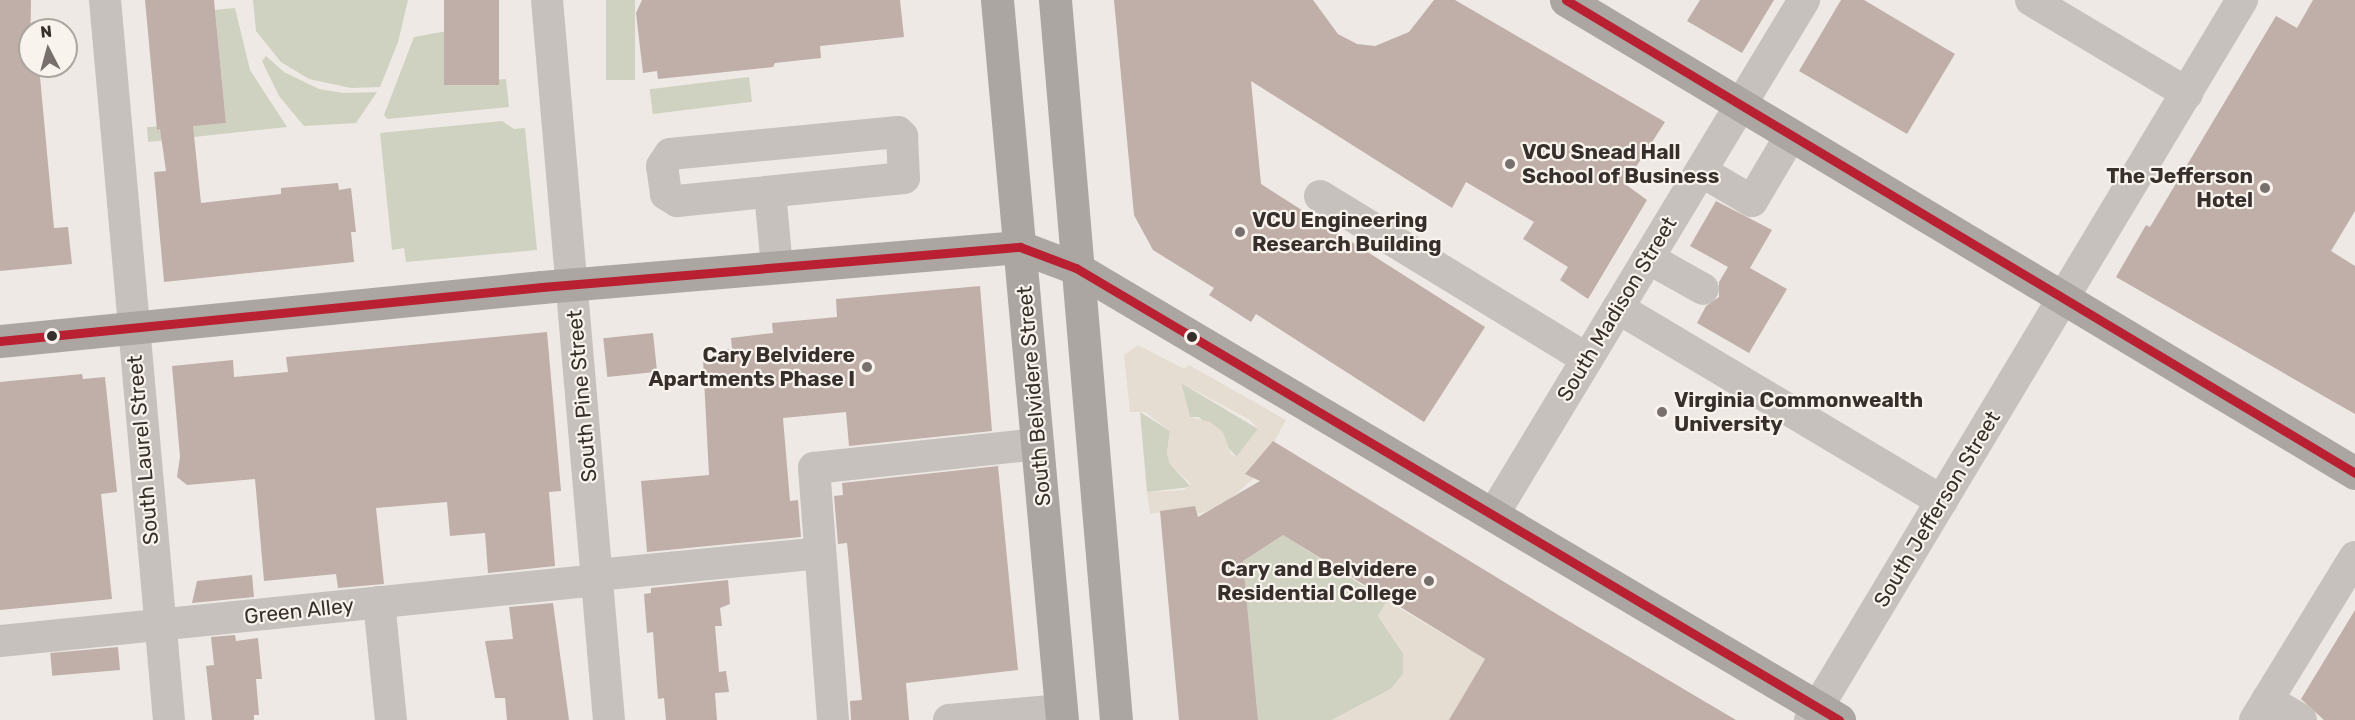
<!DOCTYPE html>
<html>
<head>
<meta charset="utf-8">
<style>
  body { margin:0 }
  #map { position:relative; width:2355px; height:720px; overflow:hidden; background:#eee9e4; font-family:Rubik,sans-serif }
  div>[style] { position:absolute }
  .green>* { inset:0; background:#cfd2c0; transform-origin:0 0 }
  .plaza>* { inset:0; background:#e6ddd2 }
  .building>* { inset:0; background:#c0afa8; transform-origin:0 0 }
  .minor>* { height:32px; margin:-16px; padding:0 16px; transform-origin:16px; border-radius:16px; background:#c6c1bd }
  .major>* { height:33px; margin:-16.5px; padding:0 16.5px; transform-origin:16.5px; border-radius:16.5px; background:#aba6a2 }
  .bus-1>* { height:9px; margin:-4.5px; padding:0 4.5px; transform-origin:4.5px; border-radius:4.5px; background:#b92031 }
  .dots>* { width:16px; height:16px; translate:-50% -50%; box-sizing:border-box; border:3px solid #f9f3ed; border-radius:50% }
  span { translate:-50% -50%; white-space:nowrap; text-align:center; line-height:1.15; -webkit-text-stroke:4.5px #f9f3ed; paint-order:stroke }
  .poi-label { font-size:21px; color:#372f2b; font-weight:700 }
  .left { translate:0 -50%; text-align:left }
  .right { translate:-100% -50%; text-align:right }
  .street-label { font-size:21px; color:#372f2b }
  .north { position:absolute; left:18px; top:18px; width:60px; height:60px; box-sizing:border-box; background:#f9f3ed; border:2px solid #aba59f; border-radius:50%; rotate:354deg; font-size:16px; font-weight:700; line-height:24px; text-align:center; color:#372f2b }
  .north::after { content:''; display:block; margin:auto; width:21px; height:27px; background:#77706c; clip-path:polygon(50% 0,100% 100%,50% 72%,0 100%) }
</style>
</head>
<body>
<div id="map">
  <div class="green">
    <div style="clip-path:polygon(253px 0,408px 0,398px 42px,380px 87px,351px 88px,309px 79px,281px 62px,256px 31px)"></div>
    <div style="left:606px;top:0;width:29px;height:80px"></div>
    <div style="clip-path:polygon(235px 8px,250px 70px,287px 127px,148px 142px,147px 127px,226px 123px,215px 10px)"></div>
    <div style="clip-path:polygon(447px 31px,452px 84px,506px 79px,509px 107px,387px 119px,384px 115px,414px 37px)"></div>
    <div style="clip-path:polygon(266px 56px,284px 72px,319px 89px,343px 93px,377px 92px,356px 123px,304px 126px,279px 96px,262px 61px)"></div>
    <div style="left:749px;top:77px;width:25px;height:100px;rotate:83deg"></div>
    <div style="clip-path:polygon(502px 121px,514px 129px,525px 128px,537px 250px,406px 262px,404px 248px,392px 250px,380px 133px)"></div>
    <div style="clip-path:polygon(1181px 383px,1258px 429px,1237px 457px,1199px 417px,1190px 417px)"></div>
    <div style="clip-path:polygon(1140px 412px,1170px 431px,1167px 453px,1170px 464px,1191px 487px,1147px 492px)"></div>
    <div style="clip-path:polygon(1283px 535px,1387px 601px,1378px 616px,1403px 653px,1403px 674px,1391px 689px,1332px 720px,1258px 720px,1243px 561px)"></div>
  </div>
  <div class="plaza">
    <div style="clip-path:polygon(evenodd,1138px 345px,1184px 369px,1189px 365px,1286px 420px,1254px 478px,1230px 499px,1207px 511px,1197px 514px,1195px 506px,1150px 514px,1147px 492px,1184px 490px,1191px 484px,1170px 464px,1167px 453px,1170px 431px,1145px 412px,1130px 412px,1124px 355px,1138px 345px,1181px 383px,1250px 420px,1258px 429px,1236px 457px,1231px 454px,1223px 432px,1210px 422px,1190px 417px,1181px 383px)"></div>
    <div style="clip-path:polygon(1387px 601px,1485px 659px,1449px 720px,1332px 720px,1391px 689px,1403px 674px,1403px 653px,1378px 616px)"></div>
  </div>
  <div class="building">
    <div style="clip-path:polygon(0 0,31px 0,30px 66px,39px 66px,54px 228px,68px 227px,72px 264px,0 271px)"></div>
    <div style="clip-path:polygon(145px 0,214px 0,226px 123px,193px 126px,201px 203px,281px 194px,281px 188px,338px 183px,339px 190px,351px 188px,356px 232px,351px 232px,354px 262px,164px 282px,154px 172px,166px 171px,160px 129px,157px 130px)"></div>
    <div style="left:444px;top:0;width:55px;height:85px"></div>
    <div style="clip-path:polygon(642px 0,900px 0,904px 37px,820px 46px,821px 58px,775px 63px,773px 67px,658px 79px,657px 71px,643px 73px,636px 13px)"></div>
    <div style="clip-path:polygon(1114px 0,1313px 0,1338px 34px,1357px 44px,1375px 46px,1409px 32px,1434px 0,1455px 0,1665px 122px,1625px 184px,1647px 200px,1588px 299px,1560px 280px,1568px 267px,1523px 239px,1534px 222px,1466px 182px,1452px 208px,1251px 81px,1261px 184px,1485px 327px,1424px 422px,1256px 314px,1251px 322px,1209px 295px,1214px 288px,1153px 250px,1134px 215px)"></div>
    <div style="clip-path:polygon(1700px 0,1774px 0,1742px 53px,1687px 21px)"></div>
    <div style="clip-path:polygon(1841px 0,1864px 0,1955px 54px,1907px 134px,1799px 71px)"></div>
    <div style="clip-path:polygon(2313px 0,2355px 0,2355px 211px,2331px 251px,2355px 266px,2355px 414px,2116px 277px,2146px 225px,2150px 227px,2276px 16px,2297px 28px)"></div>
    <div style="clip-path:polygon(1716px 201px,1772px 230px,1750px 268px,1787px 289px,1749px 353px,1697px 323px,1706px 306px,1719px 297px,1719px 282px,1728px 267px,1690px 246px)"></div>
    <div style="clip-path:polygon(980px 286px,992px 431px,849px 446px,846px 412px,783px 418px,790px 501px,798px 500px,801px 537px,647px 552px,641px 481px,709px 475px,703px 360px,714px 359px,713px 351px,732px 349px,731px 338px,773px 333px,772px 323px,837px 317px,836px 299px)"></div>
    <div style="clip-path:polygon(547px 332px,561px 491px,549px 492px,555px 566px,488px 573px,485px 533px,450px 536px,447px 502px,376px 508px,384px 584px,338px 588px,336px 574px,264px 581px,255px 479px,187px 485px,177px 477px,180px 457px,172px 366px,233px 360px,234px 377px,288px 372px,286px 357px)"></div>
    <div style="left:653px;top:333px;width:39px;height:50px;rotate:84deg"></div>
    <div style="clip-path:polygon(82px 374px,83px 379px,105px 377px,117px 492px,101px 494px,112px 599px,0 610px,0 382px)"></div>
    <div style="clip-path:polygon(1273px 441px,1560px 616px,1736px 720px,1449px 720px,1485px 659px,1283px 535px,1243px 561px,1258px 720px,1179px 720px,1160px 511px,1195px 506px,1198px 517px,1260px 481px,1245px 474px)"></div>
    <div style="clip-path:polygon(998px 466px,1018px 670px,906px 683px,909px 720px,851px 720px,850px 701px,862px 700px,847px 543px,838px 544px,834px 496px,843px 495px,842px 483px)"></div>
    <div style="clip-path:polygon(252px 575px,254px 597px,192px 603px,197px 581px)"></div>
    <div style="clip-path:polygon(728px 580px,730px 604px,720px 608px,722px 626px,715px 626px,719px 672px,726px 671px,729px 692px,715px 693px,717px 720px,666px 720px,664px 698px,658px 699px,653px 632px,647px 633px,644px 594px,651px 593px,651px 588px)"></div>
    <div style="clip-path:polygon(553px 603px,569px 720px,507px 720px,505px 698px,495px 698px,485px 641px,513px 639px,509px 607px)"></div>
    <div style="clip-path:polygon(2355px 610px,2355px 720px,2324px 720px,2301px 699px)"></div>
    <div style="clip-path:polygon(235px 635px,236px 641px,258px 638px,262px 679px,256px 679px,259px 715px,254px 715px,254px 720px,212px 720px,206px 666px,214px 665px,211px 637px)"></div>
    <div style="left:118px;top:647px;width:23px;height:68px;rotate:85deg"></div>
  </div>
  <div class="minor">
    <div style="left:105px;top:0;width:723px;rotate:84.92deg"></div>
    <div style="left:547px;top:0;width:723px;rotate:85.08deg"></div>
    <div style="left:2031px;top:0;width:182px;rotate:30.8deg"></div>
    <div style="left:898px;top:132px;width:6px;rotate:45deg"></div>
    <div style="left:902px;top:136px;width:42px;rotate:87.3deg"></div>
    <div style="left:904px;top:178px;width:228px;rotate:174.2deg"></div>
    <div style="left:677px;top:201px;width:13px;rotate:-148deg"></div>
    <div style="left:666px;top:194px;width:28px;rotate:-98deg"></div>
    <div style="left:662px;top:166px;width:14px;rotate:-56deg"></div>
    <div style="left:670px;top:154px;width:229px;rotate:-5.5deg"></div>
    <div style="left:1701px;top:171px;width:59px;rotate:30.5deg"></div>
    <div style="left:1752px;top:201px;width:77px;rotate:-59.4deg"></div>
    <div style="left:770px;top:192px;width:75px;rotate:84.7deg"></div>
    <div style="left:1320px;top:196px;width:313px;rotate:31.4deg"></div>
    <div style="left:1648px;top:258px;width:63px;rotate:29.4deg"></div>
    <div style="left:1618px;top:308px;width:377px;rotate:30.8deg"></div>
    <div style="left:1493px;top:515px;width:602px;rotate:-58.87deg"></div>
    <div style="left:597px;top:575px;width:224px;rotate:-5.6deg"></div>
    <div style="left:379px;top:602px;width:119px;rotate:84.2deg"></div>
    <div style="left:0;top:641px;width:600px;rotate:-5.83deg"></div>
    <div style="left:2267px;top:700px;width:39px;rotate:30deg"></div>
    <div style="left:833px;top:720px;width:253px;rotate:-94.3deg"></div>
    <div style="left:814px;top:468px;width:225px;rotate:-6.1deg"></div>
    <div style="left:949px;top:720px;width:112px;rotate:-5.1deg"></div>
    <div style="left:1810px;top:720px;width:840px;rotate:-59.04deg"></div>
    <div style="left:2255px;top:720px;width:191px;rotate:-58.5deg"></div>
  </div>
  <div class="major">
    <div style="left:997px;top:0;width:723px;rotate:84.84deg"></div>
    <div style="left:1055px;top:0;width:723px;rotate:85.16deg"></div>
    <div style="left:1566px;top:0;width:920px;rotate:30.94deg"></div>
    <div style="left:0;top:341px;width:545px;rotate:-5.69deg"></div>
    <div style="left:542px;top:287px;width:480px;rotate:-4.8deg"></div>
    <div style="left:1020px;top:247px;width:60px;rotate:20.6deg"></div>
    <div style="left:1076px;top:268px;width:887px;rotate:30.64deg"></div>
  </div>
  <div class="bus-1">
    <div style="left:1566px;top:0;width:920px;rotate:30.94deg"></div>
    <div style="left:0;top:341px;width:545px;rotate:-5.69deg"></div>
    <div style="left:542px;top:287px;width:480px;rotate:-4.8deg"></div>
    <div style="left:1020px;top:247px;width:60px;rotate:20.6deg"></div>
    <div style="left:1076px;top:268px;width:887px;rotate:30.64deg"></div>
  </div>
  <div class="dots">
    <div style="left:1510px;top:164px;background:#77706c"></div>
    <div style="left:2265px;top:188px;background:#77706c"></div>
    <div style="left:1240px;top:232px;background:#77706c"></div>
    <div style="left:52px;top:336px;background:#372f2b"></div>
    <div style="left:1192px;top:337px;background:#372f2b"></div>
    <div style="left:867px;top:367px;background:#77706c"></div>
    <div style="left:1662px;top:412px;background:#77706c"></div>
    <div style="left:1429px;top:581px;background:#77706c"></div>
  </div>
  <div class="poi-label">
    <span class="left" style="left:1522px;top:164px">VCU Snead Hall<br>School of Business</span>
    <span class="right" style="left:2253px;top:188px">The Jefferson<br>Hotel</span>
    <span class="left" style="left:1252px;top:232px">VCU Engineering<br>Research Building</span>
    <span class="right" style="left:855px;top:367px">Cary Belvidere<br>Apartments Phase I</span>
    <span class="left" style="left:1674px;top:412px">Virginia Commonwealth<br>University</span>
    <span class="right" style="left:1417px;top:581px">Cary and Belvidere<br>Residential College</span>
  </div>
  <div class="street-label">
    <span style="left:1617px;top:309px;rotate:-59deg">South Madison Street</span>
    <span style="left:582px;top:396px;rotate:-95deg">South Pine Street</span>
    <span style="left:1034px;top:396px;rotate:-95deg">South Belvidere Street</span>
    <span style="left:143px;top:450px;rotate:-95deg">South Laurel Street</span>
    <span style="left:1937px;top:509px;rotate:-59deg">South Jefferson Street</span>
    <span style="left:299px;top:611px;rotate:-6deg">Green Alley</span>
  </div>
  <div class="north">N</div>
</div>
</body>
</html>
